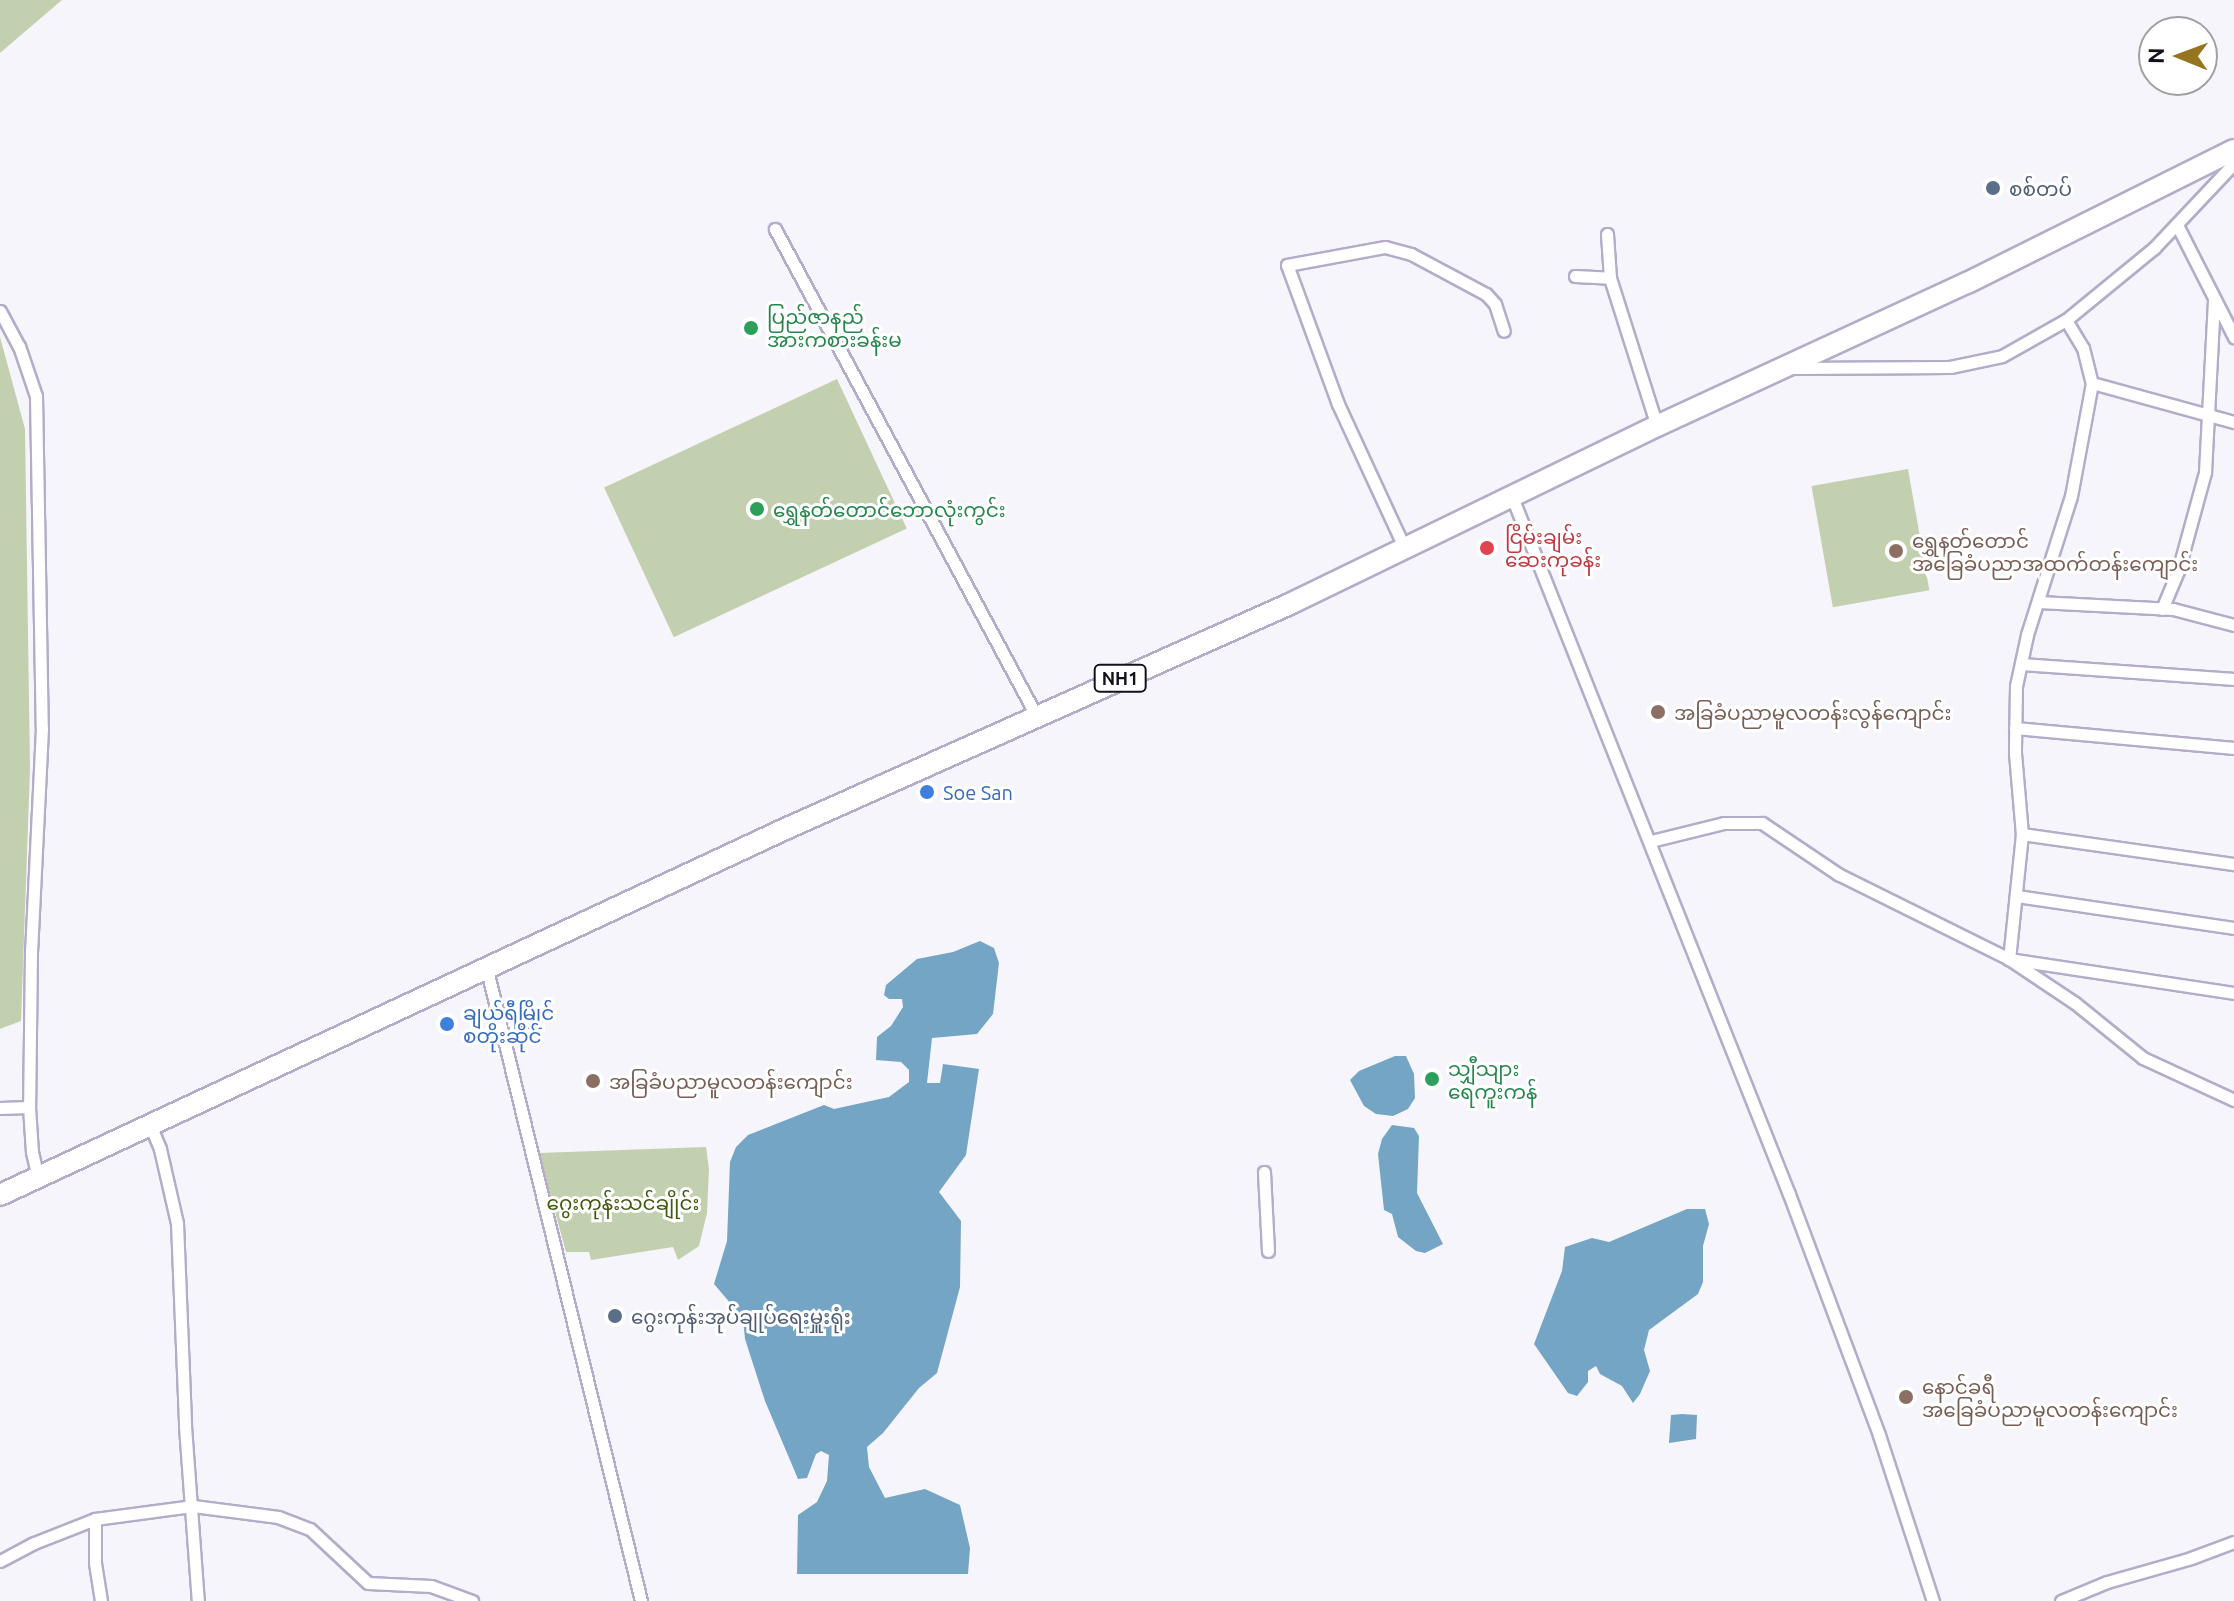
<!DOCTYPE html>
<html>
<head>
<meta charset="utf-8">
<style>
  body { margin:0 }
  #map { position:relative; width:2234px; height:1601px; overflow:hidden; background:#f6f5fb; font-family:Ubuntu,"Noto Sans Myanmar",sans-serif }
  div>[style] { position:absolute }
  .green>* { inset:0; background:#c3d0af; transform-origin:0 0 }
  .water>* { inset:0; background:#74a5c4 }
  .roads { filter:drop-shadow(2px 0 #b4acc9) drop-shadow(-2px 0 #b4acc9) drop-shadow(0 2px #b4acc9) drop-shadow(0 -2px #b4acc9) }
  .street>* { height:11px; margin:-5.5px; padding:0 5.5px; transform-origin:5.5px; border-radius:5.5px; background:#fff }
  .highway>* { height:20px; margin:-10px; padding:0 10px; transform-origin:10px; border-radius:10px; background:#fff }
  .dots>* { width:22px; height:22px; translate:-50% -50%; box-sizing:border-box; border:4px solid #fff; border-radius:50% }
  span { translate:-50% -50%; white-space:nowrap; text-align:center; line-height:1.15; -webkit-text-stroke:6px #fff; paint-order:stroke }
  .shield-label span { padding:2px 6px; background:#fff; border:2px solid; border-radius:6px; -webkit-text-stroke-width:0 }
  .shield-label { font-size:18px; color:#14111c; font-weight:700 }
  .service-label { font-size:20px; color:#4e5e75 }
  .left { translate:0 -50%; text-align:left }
  .leisure-label { font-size:20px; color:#27864d }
  .health-label { font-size:20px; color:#be3a42 }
  .education-label { font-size:20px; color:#785e54 }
  .shop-label { font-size:20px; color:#366cbe }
  .park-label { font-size:20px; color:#435910 }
  .north { position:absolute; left:2138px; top:16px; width:80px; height:80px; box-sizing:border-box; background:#fff; border:2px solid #a1a0a4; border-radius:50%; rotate:271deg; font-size:22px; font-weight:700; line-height:32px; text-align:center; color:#14111c }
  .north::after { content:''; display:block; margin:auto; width:28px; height:36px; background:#97751e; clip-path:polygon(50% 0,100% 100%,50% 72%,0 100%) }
</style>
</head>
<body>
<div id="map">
  <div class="green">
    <div style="clip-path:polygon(0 0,62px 0,0 53px)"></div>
    <div style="clip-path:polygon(0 337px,25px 429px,30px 769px,21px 1021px,0 1029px)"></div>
    <div style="left:837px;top:379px;width:165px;height:257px;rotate:65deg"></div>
    <div style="left:1908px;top:469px;width:123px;height:98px;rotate:80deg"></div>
    <div style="clip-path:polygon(706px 1147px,709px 1169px,707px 1213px,699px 1246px,678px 1260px,673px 1247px,591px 1260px,589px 1252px,566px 1252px,539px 1153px)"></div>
  </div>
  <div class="water">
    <div style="clip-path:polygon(980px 941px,994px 948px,999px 963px,993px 1014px,977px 1034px,932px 1038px,927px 1083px,940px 1083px,943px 1064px,979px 1069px,966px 1155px,939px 1192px,961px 1221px,960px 1287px,937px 1373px,919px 1388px,883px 1433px,867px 1447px,869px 1467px,885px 1498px,925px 1489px,960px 1505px,970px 1548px,968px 1574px,797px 1574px,798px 1515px,817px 1502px,827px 1481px,829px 1455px,821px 1451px,816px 1454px,807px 1478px,798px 1479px,765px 1401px,745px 1339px,743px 1318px,714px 1284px,727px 1241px,730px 1162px,736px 1147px,748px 1135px,824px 1105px,834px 1109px,889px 1097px,909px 1082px,909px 1070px,901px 1062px,876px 1060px,877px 1037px,891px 1026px,903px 1007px,902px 999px,889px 999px,884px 995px,886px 985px,917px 959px,953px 952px)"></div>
    <div style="clip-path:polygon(1395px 1056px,1406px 1056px,1414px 1074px,1415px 1098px,1408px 1109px,1393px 1116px,1376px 1114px,1364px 1106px,1350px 1080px,1359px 1071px)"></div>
    <div style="clip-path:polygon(1392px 1125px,1414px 1128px,1419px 1136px,1417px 1193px,1443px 1244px,1425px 1253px,1416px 1251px,1398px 1237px,1392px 1214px,1384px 1210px,1378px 1154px,1382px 1139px)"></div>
    <div style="clip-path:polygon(1687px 1209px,1705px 1209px,1709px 1224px,1703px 1246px,1703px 1282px,1698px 1294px,1649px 1330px,1644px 1350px,1650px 1371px,1640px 1394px,1633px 1403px,1622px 1386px,1600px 1374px,1596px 1366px,1588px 1371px,1588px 1382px,1577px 1396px,1568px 1393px,1534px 1344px,1562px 1271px,1565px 1247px,1592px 1238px,1609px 1242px)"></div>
    <div style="clip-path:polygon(1682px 1414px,1697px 1415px,1696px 1439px,1669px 1443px,1671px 1415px)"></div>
  </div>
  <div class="roads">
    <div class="street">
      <div style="left:2177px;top:225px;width:126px;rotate:63deg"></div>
      <div style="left:775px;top:229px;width:554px;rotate:61.77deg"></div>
      <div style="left:1607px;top:234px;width:44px;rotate:86.1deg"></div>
      <div style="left:1610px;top:278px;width:155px;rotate:72.4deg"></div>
      <div style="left:1575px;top:276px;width:35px;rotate:3deg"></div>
      <div style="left:0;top:311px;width:40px;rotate:62deg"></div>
      <div style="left:19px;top:346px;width:53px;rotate:71.2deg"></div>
      <div style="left:36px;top:396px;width:332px;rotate:89deg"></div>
      <div style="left:42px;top:728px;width:223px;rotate:92.8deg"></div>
      <div style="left:31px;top:951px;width:156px;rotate:90.7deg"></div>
      <div style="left:29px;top:1107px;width:45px;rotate:86.2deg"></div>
      <div style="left:32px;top:1152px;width:27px;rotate:77deg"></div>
      <div style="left:2066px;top:320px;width:33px;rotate:59deg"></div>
      <div style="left:2083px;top:348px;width:36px;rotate:76deg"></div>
      <div style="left:2092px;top:383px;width:115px;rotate:100.5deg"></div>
      <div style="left:2071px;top:496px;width:146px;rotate:107.6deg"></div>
      <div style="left:2027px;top:635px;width:52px;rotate:102.2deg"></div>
      <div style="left:2016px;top:686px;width:67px;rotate:90.9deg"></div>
      <div style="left:2015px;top:753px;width:81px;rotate:85.1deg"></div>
      <div style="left:2022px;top:834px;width:126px;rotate:95.9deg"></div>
      <div style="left:2009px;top:959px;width:228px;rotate:8.6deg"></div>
      <div style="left:1794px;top:368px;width:156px;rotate:-0.4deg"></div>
      <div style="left:1950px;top:367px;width:53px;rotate:-11.9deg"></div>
      <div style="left:2002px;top:356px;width:73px;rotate:-29.4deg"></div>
      <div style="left:2066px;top:320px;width:114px;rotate:-39.3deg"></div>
      <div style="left:2154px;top:248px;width:117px;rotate:-46.7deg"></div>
      <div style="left:2092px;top:383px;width:147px;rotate:15.4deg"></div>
      <div style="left:1512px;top:497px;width:750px;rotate:68.33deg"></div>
      <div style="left:1789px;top:1194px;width:257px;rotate:69.5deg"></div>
      <div style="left:1879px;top:1435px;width:175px;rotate:72deg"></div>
      <div style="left:1405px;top:549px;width:160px;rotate:-114.8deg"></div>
      <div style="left:1338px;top:404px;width:148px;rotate:-110.1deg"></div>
      <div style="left:1287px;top:265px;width:100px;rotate:-10.4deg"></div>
      <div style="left:1385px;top:247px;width:27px;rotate:15deg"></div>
      <div style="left:1411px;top:254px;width:85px;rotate:28.1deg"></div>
      <div style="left:1486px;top:294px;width:13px;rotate:48deg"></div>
      <div style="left:1495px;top:304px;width:28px;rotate:72deg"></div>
      <div style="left:2039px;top:602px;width:134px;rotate:3deg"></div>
      <div style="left:2173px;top:609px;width:63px;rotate:14.7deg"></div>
      <div style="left:2162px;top:609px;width:41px;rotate:-67.2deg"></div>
      <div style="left:2178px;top:571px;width:103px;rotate:-74.7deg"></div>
      <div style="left:2205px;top:472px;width:174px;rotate:-87deg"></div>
      <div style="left:2021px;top:664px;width:214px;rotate:4deg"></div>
      <div style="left:2015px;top:728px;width:220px;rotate:5.2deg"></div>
      <div style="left:2022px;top:834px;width:214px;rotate:8.1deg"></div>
      <div style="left:1651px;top:841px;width:75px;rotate:-13.9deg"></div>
      <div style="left:1724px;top:823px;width:38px"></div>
      <div style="left:1762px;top:823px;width:92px;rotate:33.9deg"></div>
      <div style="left:1838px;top:874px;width:191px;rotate:26.4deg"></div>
      <div style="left:2009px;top:959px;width:79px;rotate:33.7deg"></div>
      <div style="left:2075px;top:1003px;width:87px;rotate:39deg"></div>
      <div style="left:2143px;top:1058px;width:100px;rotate:24.8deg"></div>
      <div style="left:2017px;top:896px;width:219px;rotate:8.4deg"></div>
      <div style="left:487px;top:970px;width:650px;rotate:76.28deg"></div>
      <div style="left:0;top:1108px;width:29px;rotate:-2deg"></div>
      <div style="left:150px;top:1125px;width:26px;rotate:67deg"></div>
      <div style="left:160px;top:1149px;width:76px;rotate:77.1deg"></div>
      <div style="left:177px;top:1223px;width:203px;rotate:87.7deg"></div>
      <div style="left:185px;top:1426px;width:175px;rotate:85.8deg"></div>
      <div style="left:1264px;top:1172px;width:79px;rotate:87.1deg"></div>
      <div style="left:95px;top:1519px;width:44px;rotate:90deg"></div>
      <div style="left:95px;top:1563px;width:38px;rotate:81deg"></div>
      <div style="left:0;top:1561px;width:38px;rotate:-28deg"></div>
      <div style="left:34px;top:1543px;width:66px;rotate:-21.5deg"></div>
      <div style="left:95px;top:1519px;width:99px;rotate:-7.6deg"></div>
      <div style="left:193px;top:1506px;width:86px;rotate:7.4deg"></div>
      <div style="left:278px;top:1517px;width:34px;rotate:21deg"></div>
      <div style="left:310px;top:1529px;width:79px;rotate:43deg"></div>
      <div style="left:368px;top:1583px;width:63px;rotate:2.7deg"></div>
      <div style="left:431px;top:1586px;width:44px;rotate:20.1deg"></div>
      <div style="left:2061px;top:1601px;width:50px;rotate:-22.4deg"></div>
      <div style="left:2107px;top:1582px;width:87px;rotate:-15.9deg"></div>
      <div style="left:2191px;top:1558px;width:46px;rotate:-20.4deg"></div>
    </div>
    <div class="highway">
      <div style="left:0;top:1195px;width:864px;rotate:-24.99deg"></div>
      <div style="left:783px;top:830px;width:555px;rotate:-24.03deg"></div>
      <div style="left:1290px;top:604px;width:408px;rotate:-25.9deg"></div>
      <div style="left:1657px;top:426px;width:341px;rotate:-24.8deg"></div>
      <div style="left:1967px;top:283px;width:298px;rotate:-26.5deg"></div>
    </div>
  </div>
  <div class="dots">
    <div style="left:1993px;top:188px;background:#5c6f8a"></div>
    <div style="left:751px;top:328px;background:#2e9e5b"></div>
    <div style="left:757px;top:509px;background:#2e9e5b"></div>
    <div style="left:1487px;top:548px;background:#e0444e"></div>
    <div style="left:1896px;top:551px;background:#8d6e63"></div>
    <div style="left:1658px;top:712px;background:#8d6e63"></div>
    <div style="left:927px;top:792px;background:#3f7fe0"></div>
    <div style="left:447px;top:1024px;background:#3f7fe0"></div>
    <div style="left:1432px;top:1079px;background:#2e9e5b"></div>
    <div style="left:593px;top:1081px;background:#8d6e63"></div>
    <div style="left:615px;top:1316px;background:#5c6f8a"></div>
    <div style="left:1906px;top:1397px;background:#8d6e63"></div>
  </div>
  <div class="shield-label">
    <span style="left:1120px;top:678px">NH1</span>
  </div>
  <div class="service-label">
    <span class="left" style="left:2009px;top:188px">စစ်တပ်</span>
    <span class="left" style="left:631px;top:1316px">ဂွေးကုန်းအုပ်ချုပ်ရေးမှူးရုံး</span>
  </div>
  <div class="leisure-label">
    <span class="left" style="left:767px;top:328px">ပြည်ဇာနည်<br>အားကစားခန်းမ</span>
    <span class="left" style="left:773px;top:509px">ရွှေနတ်တောင်ဘောလုံးကွင်း</span>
    <span class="left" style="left:1448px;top:1080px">သျှီသျား<br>ရေကူးကန်</span>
  </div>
  <div class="health-label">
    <span class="left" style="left:1505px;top:548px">ငြိမ်းချမ်း<br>ဆေးကုခန်း</span>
  </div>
  <div class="education-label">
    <span class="left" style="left:1912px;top:552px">ရွှေနတ်တောင်<br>အခြေခံပညာအထက်တန်းကျောင်း</span>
    <span class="left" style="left:1674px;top:712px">အခြခံပညာမူလတန်းလွန်ကျောင်း</span>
    <span class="left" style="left:609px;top:1081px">အခြခံပညာမူလတန်းကျောင်း</span>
    <span class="left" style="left:1922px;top:1398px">နောင်ခရီ<br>အခြေခံပညာမူလတန်းကျောင်း</span>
  </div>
  <div class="shop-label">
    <span class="left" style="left:943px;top:792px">Soe San</span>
    <span class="left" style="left:463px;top:1024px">ချယ်ရီမြိုင်<br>စတိုးဆိုင်</span>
  </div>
  <div class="park-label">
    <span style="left:623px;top:1202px">ဂွေးကုန်းသင်ချိုင်း</span>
  </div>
  <div class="north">N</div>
</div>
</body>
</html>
